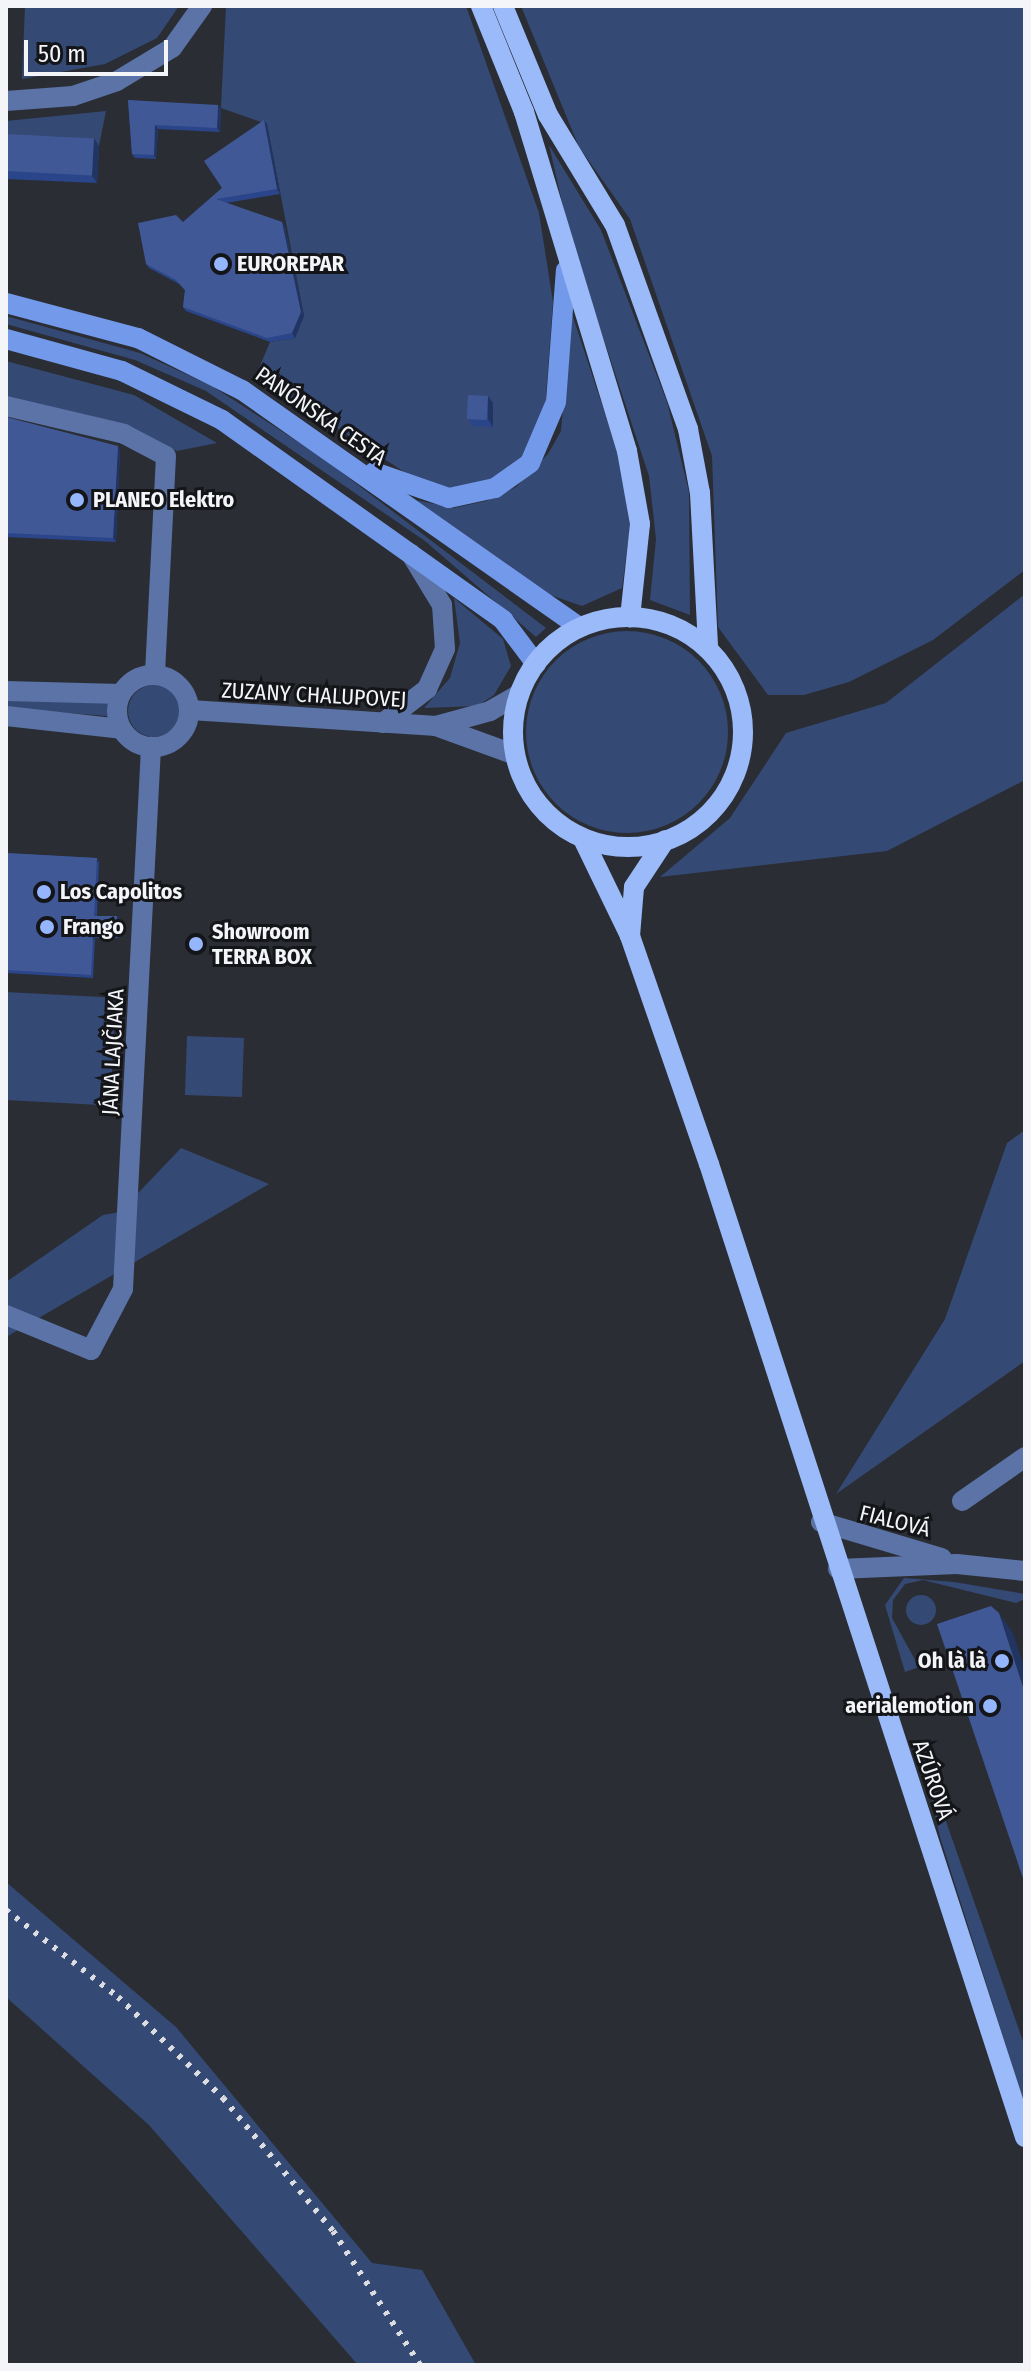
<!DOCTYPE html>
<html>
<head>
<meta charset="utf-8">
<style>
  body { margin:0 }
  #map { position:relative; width:1031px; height:2371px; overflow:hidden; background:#2a2d33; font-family:"Fira Sans Condensed",sans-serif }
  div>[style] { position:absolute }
  .green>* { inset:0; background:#354975; transform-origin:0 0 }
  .round { border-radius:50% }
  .street>* { height:20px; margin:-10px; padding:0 10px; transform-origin:10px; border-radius:10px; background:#5b73a6 }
  .street>.ring { margin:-10px; padding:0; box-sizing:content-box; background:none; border:20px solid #5b73a6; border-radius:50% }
  .secondary>* { height:20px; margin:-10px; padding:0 10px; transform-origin:10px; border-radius:10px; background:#7399eb }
  .primary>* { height:20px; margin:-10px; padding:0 10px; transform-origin:10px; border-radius:10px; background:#9bbaf9 }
  .primary>.ring { margin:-10px; padding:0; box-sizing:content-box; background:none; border:20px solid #9bbaf9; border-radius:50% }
  .rail>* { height:6px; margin-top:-3px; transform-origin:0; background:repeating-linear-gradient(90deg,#dbdde1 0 4px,transparent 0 12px) }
  .wall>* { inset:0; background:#2a458a }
  .shaded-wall>* { inset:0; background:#213462; transform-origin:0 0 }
  .building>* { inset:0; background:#405896; transform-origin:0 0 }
  .dots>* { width:22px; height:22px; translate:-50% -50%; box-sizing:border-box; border:4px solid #141518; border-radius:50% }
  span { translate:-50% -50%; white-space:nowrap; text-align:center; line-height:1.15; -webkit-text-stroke:6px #141518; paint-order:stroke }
  .poi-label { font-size:22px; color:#f3f5f9; font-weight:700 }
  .left { translate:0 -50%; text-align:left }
  .right { translate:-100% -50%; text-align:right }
  .street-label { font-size:22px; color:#f3f5f9 }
  .frame { position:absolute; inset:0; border:8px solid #f3f5f9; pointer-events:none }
  .scale { position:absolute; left:24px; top:40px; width:144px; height:36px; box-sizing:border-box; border:4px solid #f3f5f9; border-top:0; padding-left:10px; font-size:24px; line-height:28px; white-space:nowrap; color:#f3f5f9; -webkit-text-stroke:6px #141518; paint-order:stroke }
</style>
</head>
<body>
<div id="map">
  <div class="green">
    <div style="clip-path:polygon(25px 6px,97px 7px,179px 6px,157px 38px,105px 64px,22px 79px)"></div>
    <div style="clip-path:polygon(226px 6px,466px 6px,539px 213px,553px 302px,544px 423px,530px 451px,492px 479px,451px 488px,415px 479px,256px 375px,270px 342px,295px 338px,304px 316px,267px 124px,221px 108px)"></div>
    <div style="clip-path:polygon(521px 6px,1025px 6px,1025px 570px,933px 640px,849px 682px,804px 695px,768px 695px,718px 627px,712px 456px,630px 219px,579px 147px)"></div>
    <div style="clip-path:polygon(106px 111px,99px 146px,6px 141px,6px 121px)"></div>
    <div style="clip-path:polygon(549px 145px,601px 230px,667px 402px,689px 492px,690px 615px,650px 600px,656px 539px,649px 476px,570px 237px)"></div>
    <div style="clip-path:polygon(571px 311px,619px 456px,630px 527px,622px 588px,582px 606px,533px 589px,416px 500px,453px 508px,486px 501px,516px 487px,548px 454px,561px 431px)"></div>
    <div style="clip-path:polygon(6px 316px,140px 353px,212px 386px,320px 456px,546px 628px,536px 637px,425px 541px,206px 391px,135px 360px,6px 324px)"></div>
    <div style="clip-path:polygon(6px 361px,134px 395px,217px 443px,177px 451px,126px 426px,6px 398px)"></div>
    <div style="clip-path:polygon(1025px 594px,1025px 780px,887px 851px,660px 877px,730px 818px,786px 733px,886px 703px)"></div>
    <div style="clip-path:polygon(454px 598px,503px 639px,511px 666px,494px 695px,477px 706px,424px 708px,450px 678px,460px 643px)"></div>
    <div class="round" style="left:526px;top:631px;width:202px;height:202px"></div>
    <div class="round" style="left:128px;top:685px;width:52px;height:52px"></div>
    <div style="clip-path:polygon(6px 697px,107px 701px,107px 716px,6px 708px)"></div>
    <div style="left:6px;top:992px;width:110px;height:108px;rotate:3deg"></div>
    <div style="left:187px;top:1036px;width:57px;height:59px;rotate:2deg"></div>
    <div style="clip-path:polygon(1025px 1130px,1025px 1361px,836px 1494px,945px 1319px,1007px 1143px)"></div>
    <div style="clip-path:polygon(181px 1148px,269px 1184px,6px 1337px,6px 1282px,103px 1215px,120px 1212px)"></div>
    <div style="clip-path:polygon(904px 1578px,954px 1582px,1025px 1594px,1025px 1599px,1016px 1603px,923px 1580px,905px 1584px,893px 1600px,892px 1618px,919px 1667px,905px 1672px,885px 1605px)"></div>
    <div class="round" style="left:906px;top:1595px;width:30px;height:30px"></div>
    <div style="clip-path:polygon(920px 1747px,1025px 2047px,1025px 2106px,940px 1837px)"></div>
    <div style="clip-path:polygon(6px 1882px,176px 2027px,372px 2263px,422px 2270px,476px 2365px,358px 2365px,149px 2125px,6px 1997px)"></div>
  </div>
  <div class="street">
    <div style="left:6px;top:101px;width:67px;rotate:-4.3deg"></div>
    <div style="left:73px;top:96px;width:46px;rotate:-18.8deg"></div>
    <div style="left:117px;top:81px;width:64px;rotate:-31deg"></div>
    <div style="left:172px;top:48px;width:52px;rotate:-54.5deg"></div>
    <div style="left:6px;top:406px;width:121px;rotate:13.3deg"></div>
    <div style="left:124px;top:434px;width:47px;rotate:27.6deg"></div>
    <div style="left:166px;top:456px;width:218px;rotate:92.9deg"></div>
    <div class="ring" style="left:117px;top:675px;width:52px;height:52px"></div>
    <div style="left:6px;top:691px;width:115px;rotate:1.5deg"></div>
    <div style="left:190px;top:710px;width:247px;rotate:3.7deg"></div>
    <div style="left:436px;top:726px;width:82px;rotate:20deg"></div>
    <div style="left:6px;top:716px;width:116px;rotate:6.4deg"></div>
    <div style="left:383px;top:723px;width:56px;rotate:-37.7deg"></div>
    <div style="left:427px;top:689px;width:44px;rotate:-65.8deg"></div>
    <div style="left:445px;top:649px;width:44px;rotate:-93.9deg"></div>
    <div style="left:442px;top:605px;width:60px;rotate:-121.3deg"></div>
    <div style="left:436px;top:726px;width:56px;rotate:-15.5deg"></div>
    <div style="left:490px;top:711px;width:32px;rotate:-30deg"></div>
    <div style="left:6px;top:1315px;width:92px;rotate:22.4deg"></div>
    <div style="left:91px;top:1350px;width:69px;rotate:-62.3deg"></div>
    <div style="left:123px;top:1289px;width:543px;rotate:-87.04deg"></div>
    <div style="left:962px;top:1501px;width:77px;rotate:-34.9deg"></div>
    <div style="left:821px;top:1522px;width:126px;rotate:16.6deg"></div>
    <div style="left:838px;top:1569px;width:119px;rotate:-2.4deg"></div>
    <div style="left:957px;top:1564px;width:68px;rotate:5.9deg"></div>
  </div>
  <div class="secondary">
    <div style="left:6px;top:303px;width:137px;rotate:14.9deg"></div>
    <div style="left:138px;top:338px;width:116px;rotate:26.6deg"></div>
    <div style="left:242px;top:390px;width:412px;rotate:35.1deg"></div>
    <div style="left:6px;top:339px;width:120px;rotate:15.4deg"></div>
    <div style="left:122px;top:371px;width:111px;rotate:26.1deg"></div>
    <div style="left:222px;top:420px;width:345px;rotate:35.4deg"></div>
    <div style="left:503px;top:620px;width:55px;rotate:53.1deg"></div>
    <div style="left:374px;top:472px;width:79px;rotate:19.1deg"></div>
    <div style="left:449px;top:498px;width:47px;rotate:-12.3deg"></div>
    <div style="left:495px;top:488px;width:43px;rotate:-35.5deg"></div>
    <div style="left:530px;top:463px;width:66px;rotate:-66.9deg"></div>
    <div style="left:556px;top:402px;width:132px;rotate:-85.7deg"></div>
  </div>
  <div class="primary">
    <div style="left:481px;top:6px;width:114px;rotate:67.9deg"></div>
    <div style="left:524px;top:112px;width:354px;rotate:73.1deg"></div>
    <div style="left:627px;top:451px;width:74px;rotate:79.9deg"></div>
    <div style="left:640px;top:524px;width:94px;rotate:96.1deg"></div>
    <div style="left:503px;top:6px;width:118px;rotate:67.6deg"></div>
    <div style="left:548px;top:115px;width:129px;rotate:58.7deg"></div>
    <div style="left:615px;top:225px;width:217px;rotate:70.3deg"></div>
    <div style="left:688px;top:429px;width:65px;rotate:79.4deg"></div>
    <div style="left:700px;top:493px;width:155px;rotate:87deg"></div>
    <div class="ring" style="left:513px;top:617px;width:210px;height:210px"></div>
    <div style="left:583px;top:839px;width:108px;rotate:64.1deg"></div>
    <div style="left:630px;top:936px;width:241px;rotate:70.9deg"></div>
    <div style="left:709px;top:1164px;width:1023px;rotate:72.01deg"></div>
    <div style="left:630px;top:936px;width:49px;rotate:-85.3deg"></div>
    <div style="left:634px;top:887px;width:56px;rotate:-56.6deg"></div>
  </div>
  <div class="rail">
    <div style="left:6px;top:1910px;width:142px;rotate:37.8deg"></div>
    <div style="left:118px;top:1997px;width:146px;rotate:43.9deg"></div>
    <div style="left:223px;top:2098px;width:173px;rotate:50.4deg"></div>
    <div style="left:333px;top:2231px;width:160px;rotate:57deg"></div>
  </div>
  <div class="wall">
    <div style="clip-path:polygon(128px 100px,221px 108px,220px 132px,158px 129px,156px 159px,135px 158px,132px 154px)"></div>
    <div style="clip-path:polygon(264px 120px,267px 124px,280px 194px,226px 203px,282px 222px,285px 227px,304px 316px,295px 338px,270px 342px,186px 311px,183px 307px,185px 290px,179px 284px,149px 268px,146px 264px,183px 222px,222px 188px)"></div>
    <div style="clip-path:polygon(6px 134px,99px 146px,97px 183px,6px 179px)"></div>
    <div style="clip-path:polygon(488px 396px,493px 403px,493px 427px,473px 426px,468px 419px)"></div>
    <div style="clip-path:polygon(6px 417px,120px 449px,116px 542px,6px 537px)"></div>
    <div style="clip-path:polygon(6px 853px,97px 858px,99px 862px,97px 916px,120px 920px,119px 938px,95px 938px,93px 978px,6px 973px)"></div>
  </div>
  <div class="shaded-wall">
    <div style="clip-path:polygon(218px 105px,221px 108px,220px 132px,217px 128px)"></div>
    <div style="clip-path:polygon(264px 120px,267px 124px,280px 194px,277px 189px)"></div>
    <div style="clip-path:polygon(155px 125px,158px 129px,156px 159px,154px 155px)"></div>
    <div style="clip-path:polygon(94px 138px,99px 146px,97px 183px,92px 176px)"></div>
    <div style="clip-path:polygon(282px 222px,285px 227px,304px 316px,295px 338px,292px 333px)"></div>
    <div style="clip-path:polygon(488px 396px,493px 403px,493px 427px,488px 419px)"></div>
    <div style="clip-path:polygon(118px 446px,120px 449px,116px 542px,113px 538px)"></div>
    <div style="left:97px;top:858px;width:4px;height:58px;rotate:63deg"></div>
    <div style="clip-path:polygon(117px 916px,120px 920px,119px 938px,116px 935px)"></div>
    <div style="left:93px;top:935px;width:4px;height:40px;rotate:56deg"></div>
    <div style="clip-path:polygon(999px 1613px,1013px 1633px,1025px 1670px,1025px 1693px)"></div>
  </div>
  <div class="building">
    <div style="clip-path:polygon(128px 100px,218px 105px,217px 128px,155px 125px,154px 155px,132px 154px)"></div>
    <div style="clip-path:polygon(264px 120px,277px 189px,216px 199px,282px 222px,301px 312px,292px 333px,267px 338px,183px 307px,185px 290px,176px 280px,146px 264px,138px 223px,176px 215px,183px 222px,222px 188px,204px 161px)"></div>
    <div style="left:6px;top:134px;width:88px;height:37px;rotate:3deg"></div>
    <div style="left:468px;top:395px;width:20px;height:24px;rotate:3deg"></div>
    <div style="clip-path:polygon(6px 417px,118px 446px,113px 538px,6px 533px)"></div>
    <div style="clip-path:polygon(6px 853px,97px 858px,94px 916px,117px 916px,116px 935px,93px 935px,91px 975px,6px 970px)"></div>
    <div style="clip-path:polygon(991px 1606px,999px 1613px,1025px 1693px,1025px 1884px,937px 1624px)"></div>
  </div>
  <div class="dots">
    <div style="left:221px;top:264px;background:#95b6fd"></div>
    <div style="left:77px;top:500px;background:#95b6fd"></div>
    <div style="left:44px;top:892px;background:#95b6fd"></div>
    <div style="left:47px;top:927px;background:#95b6fd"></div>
    <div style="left:196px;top:944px;background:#95b6fd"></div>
    <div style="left:1002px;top:1661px;background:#95b6fd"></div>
    <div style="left:990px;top:1706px;background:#95b6fd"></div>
  </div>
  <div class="poi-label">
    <span class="left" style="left:237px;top:264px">EUROREPAR</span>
    <span class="left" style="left:93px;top:500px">PLANEO Elektro</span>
    <span class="left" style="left:60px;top:892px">Los Capolitos</span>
    <span class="left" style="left:63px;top:927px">Frango</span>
    <span class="left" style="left:212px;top:944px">Showroom<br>TERRA BOX</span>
    <span class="right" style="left:986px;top:1661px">Oh là là</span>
    <span class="right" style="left:974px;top:1706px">aerialemotion</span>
  </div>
  <div class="street-label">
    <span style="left:321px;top:416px;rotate:35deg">PANÓNSKA CESTA</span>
    <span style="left:314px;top:695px;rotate:3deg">ZUZANY CHALUPOVEJ</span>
    <span style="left:113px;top:1052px;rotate:-87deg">JÁNA LAJČIAKA</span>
    <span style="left:895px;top:1521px;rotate:14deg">FIALOVÁ</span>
    <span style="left:933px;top:1780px;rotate:71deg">AZÚROVÁ</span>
  </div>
  <div class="frame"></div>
  <div class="scale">50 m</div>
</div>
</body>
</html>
